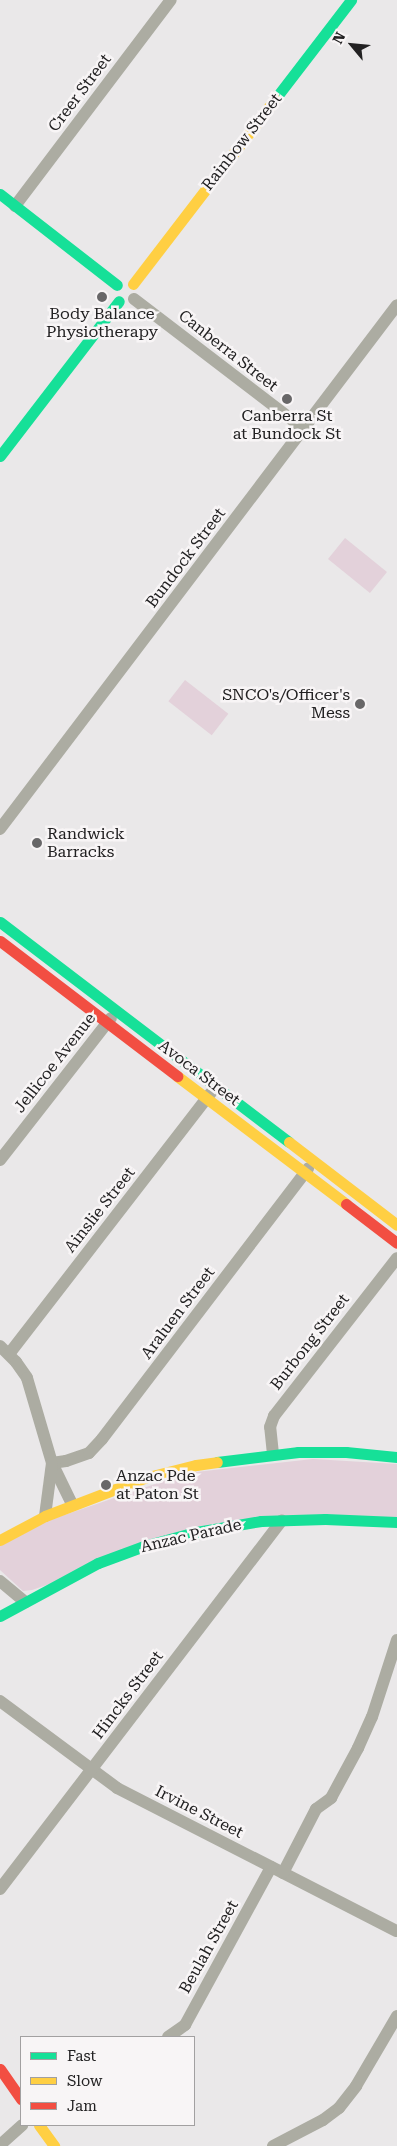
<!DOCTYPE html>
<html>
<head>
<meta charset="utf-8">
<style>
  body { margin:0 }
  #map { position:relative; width:397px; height:2146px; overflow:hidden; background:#eae8e9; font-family:"Roboto Serif",serif }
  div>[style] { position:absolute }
  .green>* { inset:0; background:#e3d1da; transform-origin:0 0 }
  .street>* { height:12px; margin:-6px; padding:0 6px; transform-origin:6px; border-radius:6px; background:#acaca2 }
  .fast>* { height:11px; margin:-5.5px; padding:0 5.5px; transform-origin:5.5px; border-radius:5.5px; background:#16e098 }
  .slow>* { height:11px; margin:-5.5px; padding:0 5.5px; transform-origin:5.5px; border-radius:5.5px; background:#ffcf43 }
  .jam>* { height:11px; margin:-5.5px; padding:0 5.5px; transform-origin:5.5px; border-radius:5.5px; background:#f24e42 }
  .dots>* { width:14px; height:14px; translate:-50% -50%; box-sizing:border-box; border:2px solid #f8f5f6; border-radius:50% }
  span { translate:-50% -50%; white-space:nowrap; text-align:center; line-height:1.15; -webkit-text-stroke:5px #f8f5f6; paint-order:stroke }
  .street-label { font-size:16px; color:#222122 }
  .poi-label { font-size:16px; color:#222122 }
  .right { translate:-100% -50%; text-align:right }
  .left { translate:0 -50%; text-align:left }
  .legend { position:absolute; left:20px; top:2036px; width:175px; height:90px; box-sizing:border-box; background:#f8f5f6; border:1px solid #a2a0a1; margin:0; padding:6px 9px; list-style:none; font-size:15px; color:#222122 }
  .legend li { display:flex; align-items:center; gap:10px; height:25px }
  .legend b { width:25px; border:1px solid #a2a0a1 }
  .north { position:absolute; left:327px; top:20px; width:50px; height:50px; -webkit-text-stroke:4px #f8f5f6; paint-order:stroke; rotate:298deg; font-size:14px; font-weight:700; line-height:20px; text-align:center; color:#222122 }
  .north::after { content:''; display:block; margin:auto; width:18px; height:22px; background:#222122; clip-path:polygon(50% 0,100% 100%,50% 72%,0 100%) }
</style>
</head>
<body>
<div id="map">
  <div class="green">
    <div style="left:345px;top:538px;width:54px;height:27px;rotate:39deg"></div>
    <div style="left:185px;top:680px;width:55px;height:27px;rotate:38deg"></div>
    <div style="clip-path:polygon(313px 1459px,397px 1464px,397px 1517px,236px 1521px,32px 1590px,23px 1591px,0 1570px,0 1546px,47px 1521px,187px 1473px)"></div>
  </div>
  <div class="street">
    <div style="left:15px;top:206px;width:258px;rotate:-52.9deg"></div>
    <div style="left:134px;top:299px;width:214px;rotate:37.4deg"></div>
    <div style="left:0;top:829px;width:657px;rotate:-52.85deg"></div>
    <div style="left:0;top:1160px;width:180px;rotate:-52deg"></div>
    <div style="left:0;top:1346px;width:23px;rotate:45deg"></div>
    <div style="left:16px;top:1362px;width:19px;rotate:55deg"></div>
    <div style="left:27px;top:1378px;width:89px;rotate:73.6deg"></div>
    <div style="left:52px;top:1463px;width:46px;rotate:64deg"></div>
    <div style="left:9px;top:1354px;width:330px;rotate:-52.3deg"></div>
    <div style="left:273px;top:1454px;width:27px;rotate:-96deg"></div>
    <div style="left:270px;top:1427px;width:12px;rotate:-70deg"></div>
    <div style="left:274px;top:1416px;width:200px;rotate:-52.1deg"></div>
    <div style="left:52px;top:1463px;width:14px;rotate:-8deg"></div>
    <div style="left:66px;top:1461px;width:24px;rotate:-19deg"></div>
    <div style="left:89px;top:1453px;width:19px;rotate:-47deg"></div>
    <div style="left:102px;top:1439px;width:340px;rotate:-52.7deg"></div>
    <div style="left:45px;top:1516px;width:53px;rotate:-82.5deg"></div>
    <div style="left:0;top:1581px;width:33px;rotate:40deg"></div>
    <div style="left:0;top:1701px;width:146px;rotate:36.6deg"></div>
    <div style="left:117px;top:1788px;width:314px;rotate:27.1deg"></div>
    <div style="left:283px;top:1873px;width:72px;rotate:-62.7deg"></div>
    <div style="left:316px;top:1809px;width:19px;rotate:-36deg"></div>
    <div style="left:331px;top:1798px;width:57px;rotate:-61.6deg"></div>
    <div style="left:358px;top:1748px;width:34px;rotate:-66deg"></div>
    <div style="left:372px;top:1717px;width:81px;rotate:-72deg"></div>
    <div style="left:0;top:1889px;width:464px;rotate:-52.6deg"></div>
    <div style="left:168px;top:2037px;width:21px;rotate:-35deg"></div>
    <div style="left:185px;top:2025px;width:180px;rotate:-61.4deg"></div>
    <div style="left:0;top:2145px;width:30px;rotate:-42deg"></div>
    <div style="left:273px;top:2146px;width:56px;rotate:-27.5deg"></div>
    <div style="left:323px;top:2120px;width:20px;rotate:-37deg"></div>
    <div style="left:339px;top:2108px;width:28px;rotate:-52deg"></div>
    <div style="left:356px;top:2086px;width:81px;rotate:-59.6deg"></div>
  </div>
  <div class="fast">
    <div style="left:275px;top:99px;width:125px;rotate:-52.5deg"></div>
    <div style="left:0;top:194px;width:148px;rotate:37.9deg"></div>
    <div style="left:0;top:456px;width:195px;rotate:-52.5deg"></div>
    <div style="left:0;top:922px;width:363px;rotate:37.3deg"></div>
    <div style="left:217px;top:1462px;width:82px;rotate:-7deg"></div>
    <div style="left:298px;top:1452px;width:48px"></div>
    <div style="left:346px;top:1452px;width:51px;rotate:5.6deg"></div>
    <div style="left:0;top:1616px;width:111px;rotate:-28.4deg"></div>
    <div style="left:98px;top:1563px;width:49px;rotate:-20.3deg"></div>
    <div style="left:144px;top:1546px;width:54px;rotate:-15.1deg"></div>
    <div style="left:196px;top:1532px;width:66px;rotate:-9.6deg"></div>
    <div style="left:261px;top:1521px;width:64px;rotate:-1.8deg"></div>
    <div style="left:325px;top:1519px;width:72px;rotate:2.4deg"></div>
  </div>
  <div class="slow">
    <div style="left:133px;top:284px;width:233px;rotate:-52.5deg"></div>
    <div style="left:177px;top:1076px;width:212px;rotate:37.1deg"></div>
    <div style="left:289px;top:1142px;width:136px;rotate:37.5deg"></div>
    <div style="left:0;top:1540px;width:51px;rotate:-28.1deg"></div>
    <div style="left:45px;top:1516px;width:106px;rotate:-21deg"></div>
    <div style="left:144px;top:1478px;width:54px;rotate:-14deg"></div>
    <div style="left:196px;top:1465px;width:21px;rotate:-8deg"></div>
    <div style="left:39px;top:2125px;width:26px;rotate:54deg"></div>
  </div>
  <div class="jam">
    <div style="left:0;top:941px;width:223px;rotate:37.3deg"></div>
    <div style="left:346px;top:1204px;width:64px;rotate:37.4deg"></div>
    <div style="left:0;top:2069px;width:37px;rotate:55deg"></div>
  </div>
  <div class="dots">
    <div style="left:102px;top:297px;background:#686768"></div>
    <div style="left:287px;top:399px;background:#686768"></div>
    <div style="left:360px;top:704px;background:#686768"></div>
    <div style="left:37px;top:843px;background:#686768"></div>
    <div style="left:106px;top:1485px;background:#686768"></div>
  </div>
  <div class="street-label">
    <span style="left:80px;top:93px;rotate:-53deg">Creer Street</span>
    <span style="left:242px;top:142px;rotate:-52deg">Rainbow Street</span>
    <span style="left:228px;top:351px;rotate:38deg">Canberra Street</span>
    <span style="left:186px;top:558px;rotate:-53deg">Bundock Street</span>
    <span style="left:55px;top:1063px;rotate:-52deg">Jellicoe Avenue</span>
    <span style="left:199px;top:1073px;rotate:37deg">Avoca Street</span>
    <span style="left:100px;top:1210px;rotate:-52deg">Ainslie Street</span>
    <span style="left:178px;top:1313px;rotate:-53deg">Araluen Street</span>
    <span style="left:310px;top:1342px;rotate:-52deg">Burbong Street</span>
    <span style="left:191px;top:1536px;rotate:-13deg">Anzac Parade</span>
    <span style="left:128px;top:1695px;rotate:-53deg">Hincks Street</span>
    <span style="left:199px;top:1812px;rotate:27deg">Irvine Street</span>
    <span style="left:209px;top:1947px;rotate:-61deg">Beulah Street</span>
  </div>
  <div class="poi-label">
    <span style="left:102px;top:323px">Body Balance<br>Physiotherapy</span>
    <span style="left:287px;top:425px">Canberra St<br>at Bundock St</span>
    <span class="right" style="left:350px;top:704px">SNCO's/Officer's<br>Mess</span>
    <span class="left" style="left:47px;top:843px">Randwick<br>Barracks</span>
    <span class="left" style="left:116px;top:1485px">Anzac Pde<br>at Paton St</span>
  </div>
  <ul class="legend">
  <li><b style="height:6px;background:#16e098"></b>Fast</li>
  <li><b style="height:6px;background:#ffcf43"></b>Slow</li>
  <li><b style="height:6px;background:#f24e42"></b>Jam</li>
  </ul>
  <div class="north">N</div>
</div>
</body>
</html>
